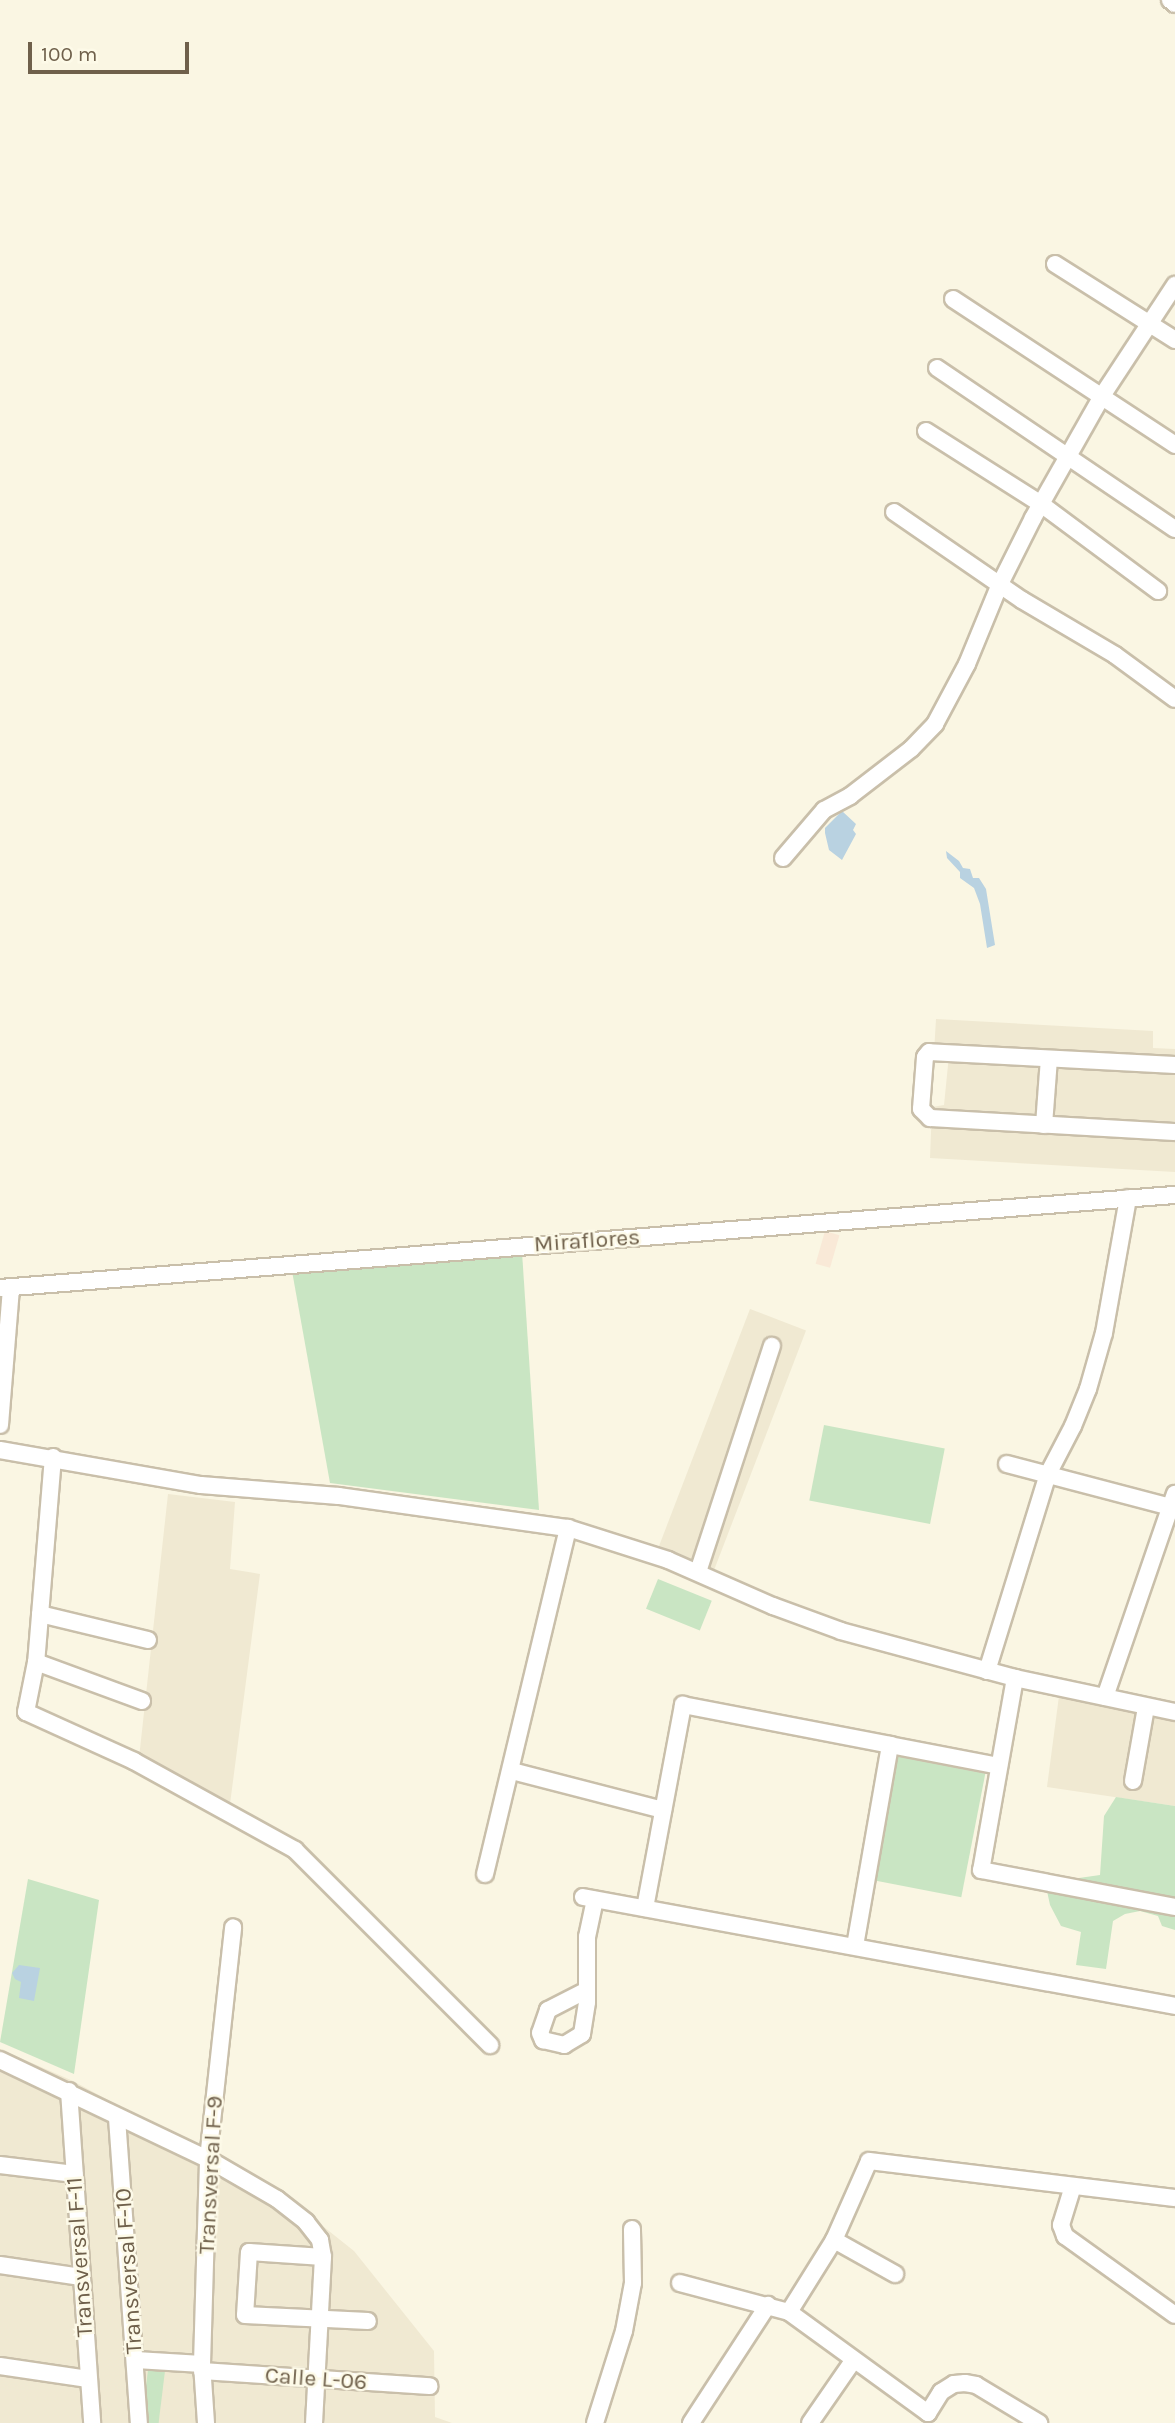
<!DOCTYPE html>
<html>
<head>
<meta charset="utf-8">
<style>
  body { margin:0 }
  #map { position:relative; width:1175px; height:2423px; overflow:hidden; background:#faf6e3; font-family:Karla,sans-serif }
  div>[style] { position:absolute }
  .residential>* { inset:0; background:#f0e9d2; transform-origin:0 0 }
  .commercial>* { inset:0; background:#f9e9d7; transform-origin:0 0 }
  .green>* { inset:0; background:#c9e5c3; transform-origin:0 0 }
  .water>* { inset:0; background:#b9d2e1 }
  .roads { filter:drop-shadow(2px 0 #c9bfaa) drop-shadow(-2px 0 #c9bfaa) drop-shadow(0 2px #c9bfaa) drop-shadow(0 -2px #c9bfaa) }
  .minor>* { height:16px; margin:-8px; padding:0 8px; transform-origin:8px; border-radius:8px; background:#fff }
  span { translate:-50% -50%; white-space:nowrap; text-align:center; line-height:1.15; -webkit-text-stroke:5px #fdfae8; paint-order:stroke }
  .street-label { font-size:23px; color:#6f604b }
  .scale { position:absolute; left:28px; top:42px; width:161px; height:32px; box-sizing:border-box; border:4px solid #6f604b; border-top:0; padding-left:9px; font-size:21px; line-height:24px; white-space:nowrap; color:#6f604b; -webkit-text-stroke:5px #fdfae8; paint-order:stroke }
</style>
</head>
<body>
<div id="map">
  <div class="residential">
    <div style="clip-path:polygon(936px 1019px,1153px 1031px,1153px 1048px,1175px 1049px,1175px 1172px,930px 1158px,932px 1107px,944px 1105px,949px 1055px,934px 1052px)"></div>
    <div style="left:750px;top:1309px;width:60px;height:264px;rotate:21deg"></div>
    <div style="clip-path:polygon(168px 1494px,235px 1502px,230px 1569px,260px 1574px,230px 1804px,139px 1758px)"></div>
    <div style="clip-path:polygon(1059px 1696px,1175px 1719px,1175px 1806px,1047px 1787px)"></div>
    <div style="clip-path:polygon(0 2049px,73px 2081px,285px 2196px,354px 2251px,434px 2351px,435px 2417px,452px 2423px,0 2423px)"></div>
  </div>
  <div class="commercial">
    <div style="left:825px;top:1231px;width:15px;height:34px;rotate:16deg"></div>
  </div>
  <div class="green">
    <div style="clip-path:polygon(522px 1252px,539px 1510px,330px 1483px,292px 1271px)"></div>
    <div style="left:824px;top:1425px;width:123px;height:77px;rotate:11deg"></div>
    <div style="left:658px;top:1579px;width:58px;height:32px;rotate:22deg"></div>
    <div style="left:895px;top:1756px;width:92px;height:126px;rotate:11deg"></div>
    <div style="clip-path:polygon(1116px 1797px,1175px 1806px,1175px 1930px,1162px 1926px,1158px 1916px,1140px 1911px,1125px 1914px,1113px 1921px,1106px 1969px,1076px 1965px,1081px 1932px,1061px 1926px,1050px 1905px,1047px 1891px,1072px 1879px,1100px 1875px,1104px 1816px)"></div>
    <div style="clip-path:polygon(28px 1879px,99px 1900px,74px 2074px,0 2042px)"></div>
    <div style="left:148px;top:2370px;width:17px;height:53px;rotate:7deg"></div>
  </div>
  <div class="water">
    <div style="clip-path:polygon(842px 811px,856px 824px,853px 830px,856px 834px,842px 860px,829px 850px,825px 833px,825px 828px)"></div>
    <div style="clip-path:polygon(946px 851px,959px 861px,963px 868px,970px 869px,973px 878px,979px 878px,986px 889px,995px 945px,987px 948px,980px 904px,974px 888px,960px 878px,960px 872px,947px 858px)"></div>
    <div style="clip-path:polygon(19px 1965px,40px 1968px,34px 2001px,19px 1998px,21px 1982px,15px 1979px,12px 1973px)"></div>
  </div>
  <div class="roads">
    <div class="minor">
      <div style="left:1170px;top:0;width:6px;rotate:39deg"></div>
      <div style="left:1055px;top:264px;width:142px;rotate:32.3deg"></div>
      <div style="left:953px;top:299px;width:266px;rotate:33.3deg"></div>
      <div style="left:937px;top:368px;width:287px;rotate:34.1deg"></div>
      <div style="left:926px;top:431px;width:136px;rotate:32.4deg"></div>
      <div style="left:1041px;top:504px;width:146px;rotate:36.6deg"></div>
      <div style="left:894px;top:512px;width:155px;rotate:34.5deg"></div>
      <div style="left:1022px;top:600px;width:108px;rotate:30.6deg"></div>
      <div style="left:1115px;top:655px;width:74px;rotate:36.3deg"></div>
      <div style="left:783px;top:858px;width:63px;rotate:-49.5deg"></div>
      <div style="left:824px;top:810px;width:30px;rotate:-28deg"></div>
      <div style="left:850px;top:796px;width:77px;rotate:-37.6deg"></div>
      <div style="left:911px;top:749px;width:35px;rotate:-46deg"></div>
      <div style="left:935px;top:724px;width:68px;rotate:-61.9deg"></div>
      <div style="left:967px;top:664px;width:87px;rotate:-67.6deg"></div>
      <div style="left:1000px;top:584px;width:74px;rotate:-63.4deg"></div>
      <div style="left:1033px;top:518px;width:140px;rotate:-60.5deg"></div>
      <div style="left:1102px;top:396px;width:133px;rotate:-56.7deg"></div>
      <div style="left:1175px;top:1065px;width:246px;rotate:-177deg"></div>
      <div style="left:929px;top:1052px;width:6px;rotate:129deg"></div>
      <div style="left:925px;top:1057px;width:52px;rotate:94.4deg"></div>
      <div style="left:921px;top:1109px;width:13px;rotate:45deg"></div>
      <div style="left:930px;top:1118px;width:245px;rotate:3.3deg"></div>
      <div style="left:1044px;top:1125px;width:66px;rotate:-85.7deg"></div>
      <div style="left:0;top:1288px;width:1179px;rotate:-4.53deg"></div>
      <div style="left:0;top:1425px;width:138px;rotate:-85.4deg"></div>
      <div style="left:0;top:1450px;width:204px;rotate:9.9deg"></div>
      <div style="left:201px;top:1485px;width:138px;rotate:4.6deg"></div>
      <div style="left:339px;top:1496px;width:231px;rotate:8deg"></div>
      <div style="left:568px;top:1528px;width:105px;rotate:17.7deg"></div>
      <div style="left:668px;top:1560px;width:115px;rotate:23.7deg"></div>
      <div style="left:773px;top:1606px;width:72px;rotate:20.2deg"></div>
      <div style="left:841px;top:1631px;width:180px;rotate:15.1deg"></div>
      <div style="left:1015px;top:1678px;width:164px;rotate:12deg"></div>
      <div style="left:53px;top:1457px;width:206px;rotate:94.7deg"></div>
      <div style="left:36px;top:1662px;width:51px;rotate:101.3deg"></div>
      <div style="left:26px;top:1712px;width:119px;rotate:24.4deg"></div>
      <div style="left:134px;top:1761px;width:184px;rotate:28.9deg"></div>
      <div style="left:295px;top:1850px;width:276px;rotate:45deg"></div>
      <div style="left:1007px;top:1464px;width:170px;rotate:14.7deg"></div>
      <div style="left:698px;top:1572px;width:238px;rotate:-71.9deg"></div>
      <div style="left:40px;top:1614px;width:111px;rotate:13.5deg"></div>
      <div style="left:36px;top:1662px;width:113px;rotate:20.2deg"></div>
      <div style="left:987px;top:1671px;width:206px;rotate:-72.8deg"></div>
      <div style="left:1048px;top:1474px;width:54px;rotate:-62.5deg"></div>
      <div style="left:1073px;top:1426px;width:40px;rotate:-68deg"></div>
      <div style="left:1088px;top:1389px;width:58px;rotate:-74.1deg"></div>
      <div style="left:1104px;top:1333px;width:137px;rotate:-79.9deg"></div>
      <div style="left:1015px;top:1678px;width:195px;rotate:100deg"></div>
      <div style="left:981px;top:1870px;width:197px;rotate:10.8deg"></div>
      <div style="left:1105px;top:1697px;width:215px;rotate:-71deg"></div>
      <div style="left:512px;top:1771px;width:156px;rotate:14.5deg"></div>
      <div style="left:1133px;top:1781px;width:75px;rotate:-80deg"></div>
      <div style="left:485px;top:1874px;width:356px;rotate:-76.5deg"></div>
      <div style="left:583px;top:1897px;width:602px;rotate:10.43deg"></div>
      <div style="left:645px;top:1908px;width:207px;rotate:-79.4deg"></div>
      <div style="left:683px;top:1705px;width:211px;rotate:10.9deg"></div>
      <div style="left:855px;top:1946px;width:204px;rotate:-80.1deg"></div>
      <div style="left:890px;top:1745px;width:111px;rotate:10.9deg"></div>
      <div style="left:587px;top:1990px;width:44px;rotate:152.9deg"></div>
      <div style="left:548px;top:2010px;width:24px;rotate:109deg"></div>
      <div style="left:540px;top:2033px;width:8px;rotate:67deg"></div>
      <div style="left:543px;top:2040px;width:22px;rotate:13deg"></div>
      <div style="left:564px;top:2045px;width:21px;rotate:-31deg"></div>
      <div style="left:582px;top:2034px;width:32px;rotate:-81deg"></div>
      <div style="left:587px;top:2002px;width:65px;rotate:-90deg"></div>
      <div style="left:587px;top:1937px;width:38px;rotate:-78deg"></div>
      <div style="left:0;top:2060px;width:230px;rotate:25.5deg"></div>
      <div style="left:208px;top:2159px;width:80px;rotate:30.1deg"></div>
      <div style="left:277px;top:2199px;width:37px;rotate:38deg"></div>
      <div style="left:306px;top:2222px;width:23px;rotate:52deg"></div>
      <div style="left:320px;top:2240px;width:17px;rotate:80deg"></div>
      <div style="left:323px;top:2257px;width:166px;rotate:93.1deg"></div>
      <div style="left:69px;top:2091px;width:333px;rotate:86deg"></div>
      <div style="left:117px;top:2118px;width:306px;rotate:85.9deg"></div>
      <div style="left:0;top:2165px;width:75px;rotate:6.9deg"></div>
      <div style="left:1073px;top:2186px;width:41px;rotate:107.1deg"></div>
      <div style="left:1061px;top:2225px;width:12px;rotate:70deg"></div>
      <div style="left:1065px;top:2236px;width:135px;rotate:35.7deg"></div>
      <div style="left:834px;top:2240px;width:70px;rotate:29.1deg"></div>
      <div style="left:323px;top:2257px;width:74px;rotate:-176.1deg"></div>
      <div style="left:249px;top:2252px;width:63px;rotate:93.6deg"></div>
      <div style="left:245px;top:2315px;width:123px;rotate:2.8deg"></div>
      <div style="left:0;top:2265px;width:82px;rotate:8.4deg"></div>
      <div style="left:680px;top:2283px;width:113px;rotate:14.9deg"></div>
      <div style="left:789px;top:2312px;width:172px;rotate:36deg"></div>
      <div style="left:928px;top:2413px;width:25px;rotate:-58deg"></div>
      <div style="left:941px;top:2392px;width:15px;rotate:-32deg"></div>
      <div style="left:954px;top:2384px;width:11px;rotate:-5deg"></div>
      <div style="left:965px;top:2383px;width:11px;rotate:10deg"></div>
      <div style="left:976px;top:2385px;width:74px;rotate:31.1deg"></div>
      <div style="left:789px;top:2312px;width:85px;rotate:-58deg"></div>
      <div style="left:834px;top:2240px;width:86px;rotate:-66.1deg"></div>
      <div style="left:869px;top:2161px;width:308px;rotate:6.9deg"></div>
      <div style="left:136px;top:2360px;width:66px;rotate:3.5deg"></div>
      <div style="left:0;top:2366px;width:89px;rotate:8.4deg"></div>
      <div style="left:202px;top:2371px;width:228px;rotate:3.8deg"></div>
      <div style="left:206px;top:2423px;width:59px;rotate:-93.9deg"></div>
      <div style="left:202px;top:2364px;width:205px;rotate:-88.3deg"></div>
      <div style="left:208px;top:2159px;width:233px;rotate:-83.8deg"></div>
      <div style="left:595px;top:2423px;width:96px;rotate:-72.5deg"></div>
      <div style="left:624px;top:2331px;width:49px;rotate:-79.4deg"></div>
      <div style="left:633px;top:2283px;width:54px;rotate:-91.1deg"></div>
      <div style="left:691px;top:2423px;width:141px;rotate:-56.9deg"></div>
      <div style="left:810px;top:2423px;width:75px;rotate:-55.3deg"></div>
    </div>
  </div>
  <div class="street-label">
    <span style="left:587px;top:1241px;rotate:-4deg">Miraflores</span>
    <span style="left:211px;top:2175px;rotate:-87deg">Transversal F-9</span>
    <span style="left:80px;top:2257px;rotate:-94deg">Transversal F-11</span>
    <span style="left:129px;top:2271px;rotate:-94deg">Transversal F-10</span>
    <span style="left:316px;top:2379px;rotate:4deg">Calle L-06</span>
  </div>
  <div class="scale">100 m</div>
</div>
</body>
</html>
